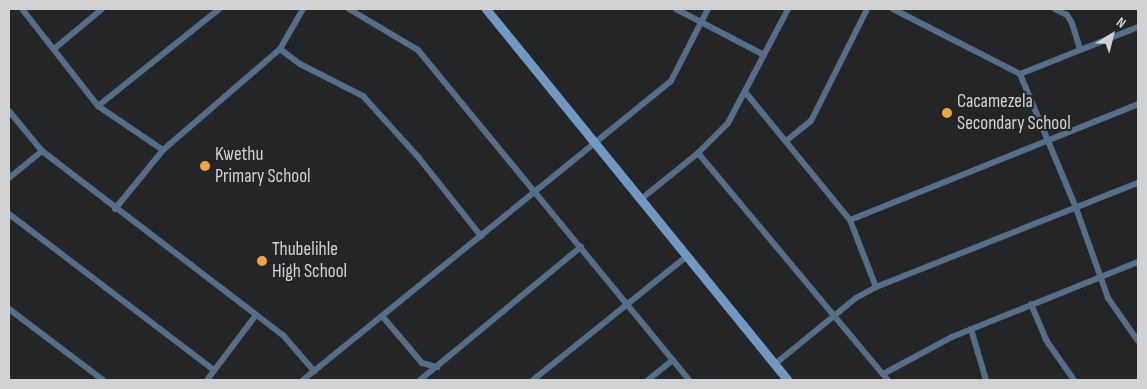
<!DOCTYPE html>
<html>
<head>
<meta charset="utf-8">
<style>
  body { margin:0 }
  #map { position:relative; width:1147px; height:389px; overflow:hidden; background:#232527; font-family:"Sofia Sans Condensed",sans-serif }
  div>[style] { position:absolute }
  .street>* { height:6px; margin:-3px; padding:0 3px; transform-origin:3px; border-radius:3px; background:#566e88 }
  .secondary>* { height:9px; margin:-4.5px; padding:0 4.5px; transform-origin:4.5px; border-radius:4.5px; background:#7098c2 }
  .dots>* { width:14px; height:14px; translate:-50% -50%; box-sizing:border-box; border:2px solid #232527; border-radius:50% }
  span { translate:-50% -50%; white-space:nowrap; text-align:center; line-height:1.15; -webkit-text-stroke:4.5px #232527; paint-order:stroke }
  .poi-label { font-size:19px; color:#d1d2d4 }
  .left { translate:0 -50%; text-align:left }
  .frame { position:absolute; inset:0; border:10px solid #d1d2d4; pointer-events:none }
  .north { position:absolute; left:1087px; top:10px; width:50px; height:50px; -webkit-text-stroke:4px #232527; paint-order:stroke; rotate:36deg; font-size:14px; font-weight:700; line-height:20px; text-align:center; color:#d1d2d4 }
  .north::after { content:''; display:block; margin:auto; width:18px; height:22px; background:#d1d2d4; clip-path:polygon(50% 0,100% 100%,50% 72%,0 100%) }
</style>
</head>
<body>
<div id="map">
  <div class="street">
    <div style="left:22px;top:9px;width:123px;rotate:51.9deg"></div>
    <div style="left:98px;top:106px;width:78px;rotate:34.1deg"></div>
    <div style="left:349px;top:9px;width:80px;rotate:30.7deg"></div>
    <div style="left:418px;top:50px;width:427px;rotate:50.6deg"></div>
    <div style="left:676px;top:9px;width:99px;rotate:27.6deg"></div>
    <div style="left:893px;top:9px;width:143px;rotate:27.1deg"></div>
    <div style="left:1020px;top:74px;width:145px;rotate:67.3deg"></div>
    <div style="left:1076px;top:208px;width:96px;rotate:70.4deg"></div>
    <div style="left:1108px;top:298px;width:52px;rotate:55.1deg"></div>
    <div style="left:1055px;top:9px;width:13px;rotate:27deg"></div>
    <div style="left:1067px;top:15px;width:9px;rotate:58deg"></div>
    <div style="left:1072px;top:23px;width:27px;rotate:73deg"></div>
    <div style="left:54px;top:49px;width:62px;rotate:-39.8deg"></div>
    <div style="left:280px;top:49px;width:25px;rotate:37deg"></div>
    <div style="left:300px;top:64px;width:71px;rotate:26.9deg"></div>
    <div style="left:363px;top:96px;width:84px;rotate:47.9deg"></div>
    <div style="left:419px;top:158px;width:100px;rotate:51.5deg"></div>
    <div style="left:1020px;top:74px;width:127px;rotate:-21.7deg"></div>
    <div style="left:746px;top:93px;width:164px;rotate:50.7deg"></div>
    <div style="left:850px;top:220px;width:72px;rotate:68.8deg"></div>
    <div style="left:98px;top:106px;width:155px;rotate:-38.7deg"></div>
    <div style="left:9px;top:111px;width:52px;rotate:50.5deg"></div>
    <div style="left:42px;top:151px;width:303px;rotate:37.4deg"></div>
    <div style="left:283px;top:335px;width:48px;rotate:49.3deg"></div>
    <div style="left:786px;top:141px;width:32px;rotate:-39deg"></div>
    <div style="left:811px;top:121px;width:125px;rotate:-63.4deg"></div>
    <div style="left:698px;top:153px;width:296px;rotate:50.1deg"></div>
    <div style="left:9px;top:178px;width:43px;rotate:-39.3deg"></div>
    <div style="left:640px;top:200px;width:75px;rotate:-39deg"></div>
    <div style="left:698px;top:153px;width:42px;rotate:-45deg"></div>
    <div style="left:728px;top:123px;width:129px;rotate:-62.2deg"></div>
    <div style="left:115px;top:209px;width:76px;rotate:-50.9deg"></div>
    <div style="left:163px;top:150px;width:155px;rotate:-40.8deg"></div>
    <div style="left:280px;top:49px;width:46px;rotate:-60.1deg"></div>
    <div style="left:9px;top:214px;width:258px;rotate:37.3deg"></div>
    <div style="left:850px;top:220px;width:310px;rotate:-21.9deg"></div>
    <div style="left:1031px;top:304px;width:39px;rotate:67deg"></div>
    <div style="left:1046px;top:340px;width:49px;rotate:55deg"></div>
    <div style="left:9px;top:309px;width:118px;rotate:37.1deg"></div>
    <div style="left:383px;top:317px;width:60px;rotate:49.7deg"></div>
    <div style="left:422px;top:363px;width:16px;rotate:15deg"></div>
    <div style="left:971px;top:329px;width:53px;rotate:73.6deg"></div>
    <div style="left:775px;top:364px;width:104px;rotate:-39.2deg"></div>
    <div style="left:856px;top:298px;width:23px;rotate:-29deg"></div>
    <div style="left:876px;top:287px;width:282px;rotate:-21.7deg"></div>
    <div style="left:883px;top:374px;width:78px;rotate:-28.2deg"></div>
    <div style="left:952px;top:337px;width:201px;rotate:-22deg"></div>
    <div style="left:207px;top:380px;width:81px;rotate:-53deg"></div>
    <div style="left:303px;top:380px;width:474px;rotate:-39.1deg"></div>
    <div style="left:671px;top:81px;width:81px;rotate:-62.8deg"></div>
    <div style="left:420px;top:380px;width:209px;rotate:-39.6deg"></div>
    <div style="left:533px;top:380px;width:196px;rotate:-38.8deg"></div>
    <div style="left:648px;top:380px;width:32px;rotate:-39deg"></div>
  </div>
  <div class="secondary">
    <div style="left:486px;top:9px;width:478px;rotate:50.9deg"></div>
  </div>
  <div class="dots">
    <div style="left:947px;top:113px;background:#f1a540"></div>
    <div style="left:205px;top:166px;background:#f1a540"></div>
    <div style="left:262px;top:261px;background:#f1a540"></div>
  </div>
  <div class="poi-label">
    <span class="left" style="left:957px;top:113px">Cacamezela<br>Secondary School</span>
    <span class="left" style="left:215px;top:166px">Kwethu<br>Primary School</span>
    <span class="left" style="left:272px;top:261px">Thubelihle<br>High School</span>
  </div>
  <div class="frame"></div>
  <div class="north">N</div>
</div>
</body>
</html>
